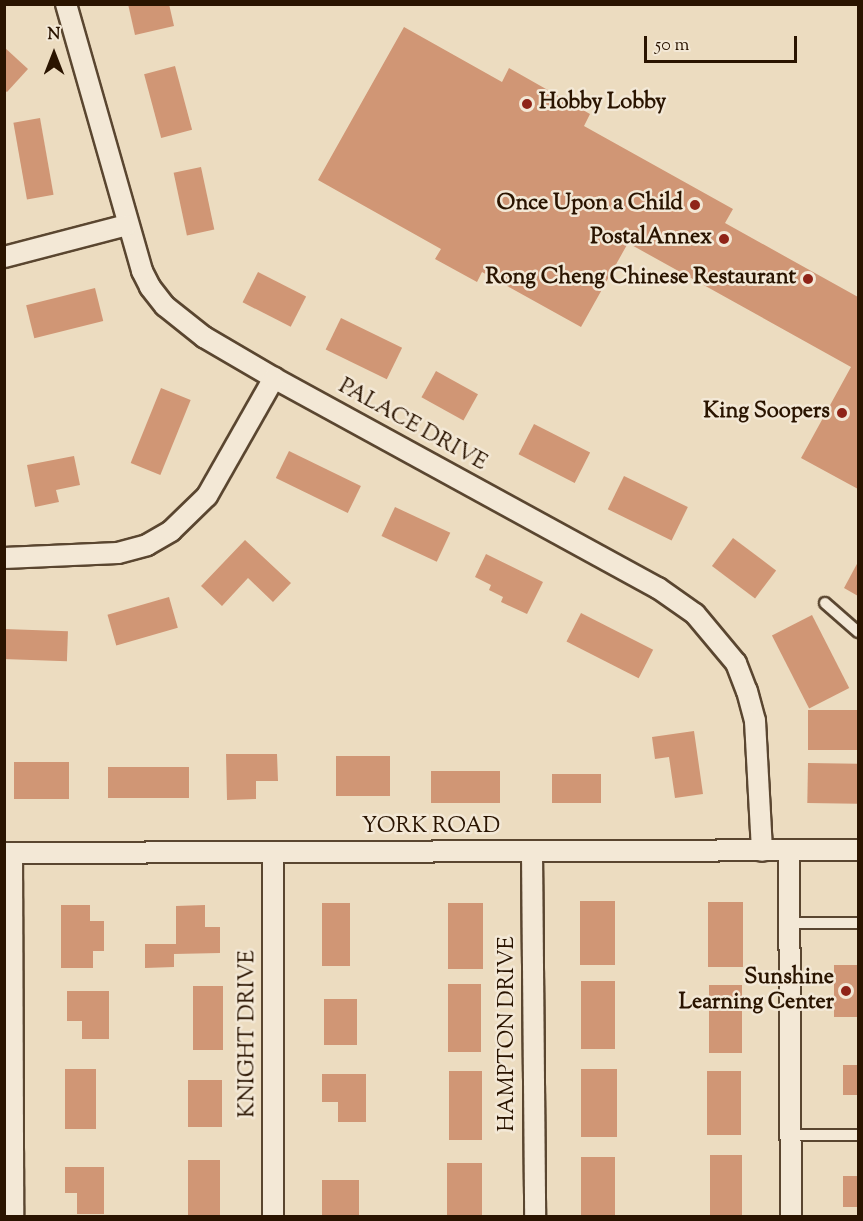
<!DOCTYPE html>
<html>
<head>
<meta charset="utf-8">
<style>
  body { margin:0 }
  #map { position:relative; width:863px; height:1221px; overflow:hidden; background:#ecdcc0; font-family:"Sorts Mill Goudy",serif }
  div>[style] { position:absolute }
  .building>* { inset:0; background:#d09675; transform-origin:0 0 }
  .roads { filter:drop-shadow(2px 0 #5a4630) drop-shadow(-2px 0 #5a4630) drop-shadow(0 2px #5a4630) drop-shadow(0 -2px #5a4630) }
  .service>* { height:10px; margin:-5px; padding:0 5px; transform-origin:5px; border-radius:5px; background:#f3e8d6 }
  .minor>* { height:20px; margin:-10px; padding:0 10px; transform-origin:10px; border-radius:10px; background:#f3e8d6 }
  .dots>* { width:16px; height:16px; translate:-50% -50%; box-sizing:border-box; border:3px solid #f3e8d6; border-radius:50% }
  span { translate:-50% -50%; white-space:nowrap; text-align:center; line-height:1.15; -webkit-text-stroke:5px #f3e8d6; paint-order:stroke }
  .poi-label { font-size:22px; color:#2a1400; font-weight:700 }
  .left { translate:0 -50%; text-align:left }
  .right { translate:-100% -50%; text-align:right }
  .street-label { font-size:22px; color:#2a1400 }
  .frame { position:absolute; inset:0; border:6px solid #2a1400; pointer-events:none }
  .north { position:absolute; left:24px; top:24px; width:60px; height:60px; -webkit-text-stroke:4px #f3e8d6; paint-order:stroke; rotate:0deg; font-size:16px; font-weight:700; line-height:24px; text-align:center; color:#2a1400 }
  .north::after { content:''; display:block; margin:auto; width:21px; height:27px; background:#2a1400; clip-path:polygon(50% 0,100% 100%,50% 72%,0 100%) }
  .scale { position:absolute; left:644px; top:36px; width:153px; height:27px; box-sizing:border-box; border:3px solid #2a1400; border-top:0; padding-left:8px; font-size:18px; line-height:21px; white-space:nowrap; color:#2a1400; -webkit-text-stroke:4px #f3e8d6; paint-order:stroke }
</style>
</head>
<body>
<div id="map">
  <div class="building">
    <div style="clip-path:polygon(128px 4px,169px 4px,174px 26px,135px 35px)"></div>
    <div style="clip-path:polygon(404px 27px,502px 82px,509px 68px,590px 114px,584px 126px,733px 209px,725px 223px,858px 297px,858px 489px,801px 458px,851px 367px,628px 243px,581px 327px,482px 272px,477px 282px,435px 259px,441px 249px,318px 180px)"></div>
    <div style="clip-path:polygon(4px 47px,28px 69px,7px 92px,4px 90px)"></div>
    <div style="left:175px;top:66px;width:66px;height:32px;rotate:75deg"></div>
    <div style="left:40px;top:118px;width:78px;height:27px;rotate:80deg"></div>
    <div style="left:201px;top:167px;width:64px;height:28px;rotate:78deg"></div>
    <div style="left:258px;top:272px;width:54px;height:34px;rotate:27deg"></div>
    <div style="left:95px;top:288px;width:34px;height:71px;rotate:76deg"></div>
    <div style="left:341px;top:318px;width:68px;height:35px;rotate:26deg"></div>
    <div style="left:436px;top:371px;width:48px;height:30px;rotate:29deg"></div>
    <div style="left:161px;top:388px;width:32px;height:81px;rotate:22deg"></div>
    <div style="left:534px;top:424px;width:63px;height:34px;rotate:27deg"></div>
    <div style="left:289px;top:451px;width:80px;height:30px;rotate:26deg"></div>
    <div style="clip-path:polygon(74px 456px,80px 485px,56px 490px,59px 502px,35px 507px,27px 465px)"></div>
    <div style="left:624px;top:476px;width:71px;height:37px;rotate:26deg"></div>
    <div style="left:395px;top:507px;width:61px;height:32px;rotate:25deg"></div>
    <div style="left:733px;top:538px;width:54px;height:35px;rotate:37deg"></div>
    <div style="clip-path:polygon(245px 540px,291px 583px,273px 602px,248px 578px,222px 606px,201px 586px)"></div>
    <div style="clip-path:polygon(486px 554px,543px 582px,527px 614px,501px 602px,503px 597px,489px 590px,491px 585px,475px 577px)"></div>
    <div style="clip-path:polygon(858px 562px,858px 596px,844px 588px)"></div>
    <div style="left:169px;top:597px;width:32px;height:64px;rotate:74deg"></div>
    <div style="left:581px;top:613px;width:81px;height:32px;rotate:27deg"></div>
    <div style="left:812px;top:615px;width:82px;height:45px;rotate:63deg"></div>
    <div style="left:4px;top:629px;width:64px;height:30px;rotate:2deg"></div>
    <div style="left:808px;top:710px;width:50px;height:40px"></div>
    <div style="clip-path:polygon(694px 731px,703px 794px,675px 798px,669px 757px,655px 759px,652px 737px)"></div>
    <div style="clip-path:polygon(226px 754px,277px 754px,278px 781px,256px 781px,256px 799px,227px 800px)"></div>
    <div style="left:336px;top:756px;width:54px;height:40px"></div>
    <div style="left:14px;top:762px;width:55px;height:37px"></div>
    <div style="left:808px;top:763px;width:50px;height:40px;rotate:1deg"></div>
    <div style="left:108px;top:767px;width:81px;height:31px"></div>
    <div style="left:431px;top:771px;width:69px;height:32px"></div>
    <div style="left:552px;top:774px;width:49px;height:29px"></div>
    <div style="left:580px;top:901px;width:35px;height:64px"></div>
    <div style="left:708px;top:902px;width:35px;height:65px"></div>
    <div style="left:322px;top:903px;width:28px;height:63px"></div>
    <div style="left:448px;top:903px;width:35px;height:66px"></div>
    <div style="clip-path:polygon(61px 905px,90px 905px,90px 921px,104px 921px,104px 951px,93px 951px,93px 968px,61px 968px)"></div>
    <div style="clip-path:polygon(205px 905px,205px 927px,220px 927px,220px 953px,174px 954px,174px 967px,145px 968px,145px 944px,176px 944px,176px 906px)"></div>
    <div style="left:834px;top:965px;width:24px;height:52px"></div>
    <div style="left:581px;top:981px;width:34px;height:68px"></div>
    <div style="left:448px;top:984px;width:33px;height:68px"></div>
    <div style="left:709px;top:985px;width:33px;height:68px"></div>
    <div style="left:193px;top:986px;width:30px;height:64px"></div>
    <div style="clip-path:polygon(67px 991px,109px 991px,109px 1039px,82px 1039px,82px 1021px,67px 1021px)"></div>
    <div style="left:324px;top:999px;width:33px;height:46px"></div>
    <div style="left:843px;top:1065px;width:15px;height:30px"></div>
    <div style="left:65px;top:1069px;width:31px;height:60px"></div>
    <div style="left:581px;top:1069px;width:36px;height:68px"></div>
    <div style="left:449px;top:1071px;width:33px;height:69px"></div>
    <div style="left:707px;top:1071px;width:34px;height:64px"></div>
    <div style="clip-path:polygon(322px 1074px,366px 1074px,366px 1122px,338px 1122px,338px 1102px,322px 1102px)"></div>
    <div style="left:188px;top:1080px;width:34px;height:47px"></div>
    <div style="left:710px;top:1155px;width:32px;height:61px"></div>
    <div style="left:581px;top:1157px;width:34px;height:59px"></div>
    <div style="left:188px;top:1160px;width:32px;height:56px"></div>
    <div style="left:447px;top:1163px;width:35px;height:53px"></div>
    <div style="clip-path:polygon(65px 1167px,104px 1167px,104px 1214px,77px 1214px,77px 1193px,65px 1193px)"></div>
    <div style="left:843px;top:1176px;width:15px;height:31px"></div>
    <div style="left:322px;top:1180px;width:37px;height:36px"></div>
  </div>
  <div class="roads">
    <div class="service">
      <div style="left:825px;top:603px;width:44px;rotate:41.3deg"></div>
      <div style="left:790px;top:923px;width:68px"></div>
      <div style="left:792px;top:1135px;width:66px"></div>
    </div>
    <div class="minor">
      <div style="left:66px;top:4px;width:278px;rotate:74.1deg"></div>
      <div style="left:142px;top:271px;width:18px;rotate:63deg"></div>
      <div style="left:150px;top:287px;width:24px;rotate:52deg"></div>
      <div style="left:165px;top:306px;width:50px;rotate:38.5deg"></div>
      <div style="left:204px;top:337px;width:81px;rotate:30.4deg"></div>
      <div style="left:274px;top:378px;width:438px;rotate:28.7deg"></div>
      <div style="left:658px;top:588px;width:45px;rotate:35.1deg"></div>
      <div style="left:695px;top:614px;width:64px;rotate:50.1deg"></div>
      <div style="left:736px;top:663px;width:30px;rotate:69deg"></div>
      <div style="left:747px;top:691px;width:31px;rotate:75deg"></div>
      <div style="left:755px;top:721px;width:130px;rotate:86.9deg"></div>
      <div style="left:4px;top:257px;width:127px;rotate:-14.6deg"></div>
      <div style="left:4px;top:558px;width:114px;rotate:-2.5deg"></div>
      <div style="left:118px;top:553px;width:30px;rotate:-15deg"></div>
      <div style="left:147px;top:545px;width:28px;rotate:-30deg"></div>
      <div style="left:171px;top:531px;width:50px;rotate:-44.2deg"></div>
      <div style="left:207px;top:496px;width:136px;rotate:-60.4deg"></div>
      <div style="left:789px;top:851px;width:365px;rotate:89.7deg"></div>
      <div style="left:532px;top:852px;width:364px;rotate:89.5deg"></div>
      <div style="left:4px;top:853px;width:854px;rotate:-0.2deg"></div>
      <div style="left:12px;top:853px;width:363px;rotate:89.8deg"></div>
      <div style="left:273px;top:1216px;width:364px;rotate:-90deg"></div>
    </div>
  </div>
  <div class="dots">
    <div style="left:527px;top:104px;background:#8f2418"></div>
    <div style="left:695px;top:205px;background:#8f2418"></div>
    <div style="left:724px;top:239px;background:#8f2418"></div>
    <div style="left:808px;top:279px;background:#8f2418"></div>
    <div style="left:842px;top:413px;background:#8f2418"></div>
    <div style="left:846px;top:991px;background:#8f2418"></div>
  </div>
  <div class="poi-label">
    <span class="left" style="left:539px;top:104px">Hobby Lobby</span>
    <span class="right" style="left:683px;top:205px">Once Upon a Child</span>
    <span class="right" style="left:712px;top:239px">PostalAnnex</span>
    <span class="right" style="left:796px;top:279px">Rong Cheng Chinese Restaurant</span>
    <span class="right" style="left:830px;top:413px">King Soopers</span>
    <span class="right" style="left:834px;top:991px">Sunshine<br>Learning Center</span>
  </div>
  <div class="street-label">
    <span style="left:412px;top:426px;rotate:29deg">PALACE DRIVE</span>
    <span style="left:431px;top:828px">YORK ROAD</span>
    <span style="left:249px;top:1034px;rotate:-90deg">KNIGHT DRIVE</span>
    <span style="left:509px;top:1034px;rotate:-90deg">HAMPTON DRIVE</span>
  </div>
  <div class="frame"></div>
  <div class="north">N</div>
  <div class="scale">50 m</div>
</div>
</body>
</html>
